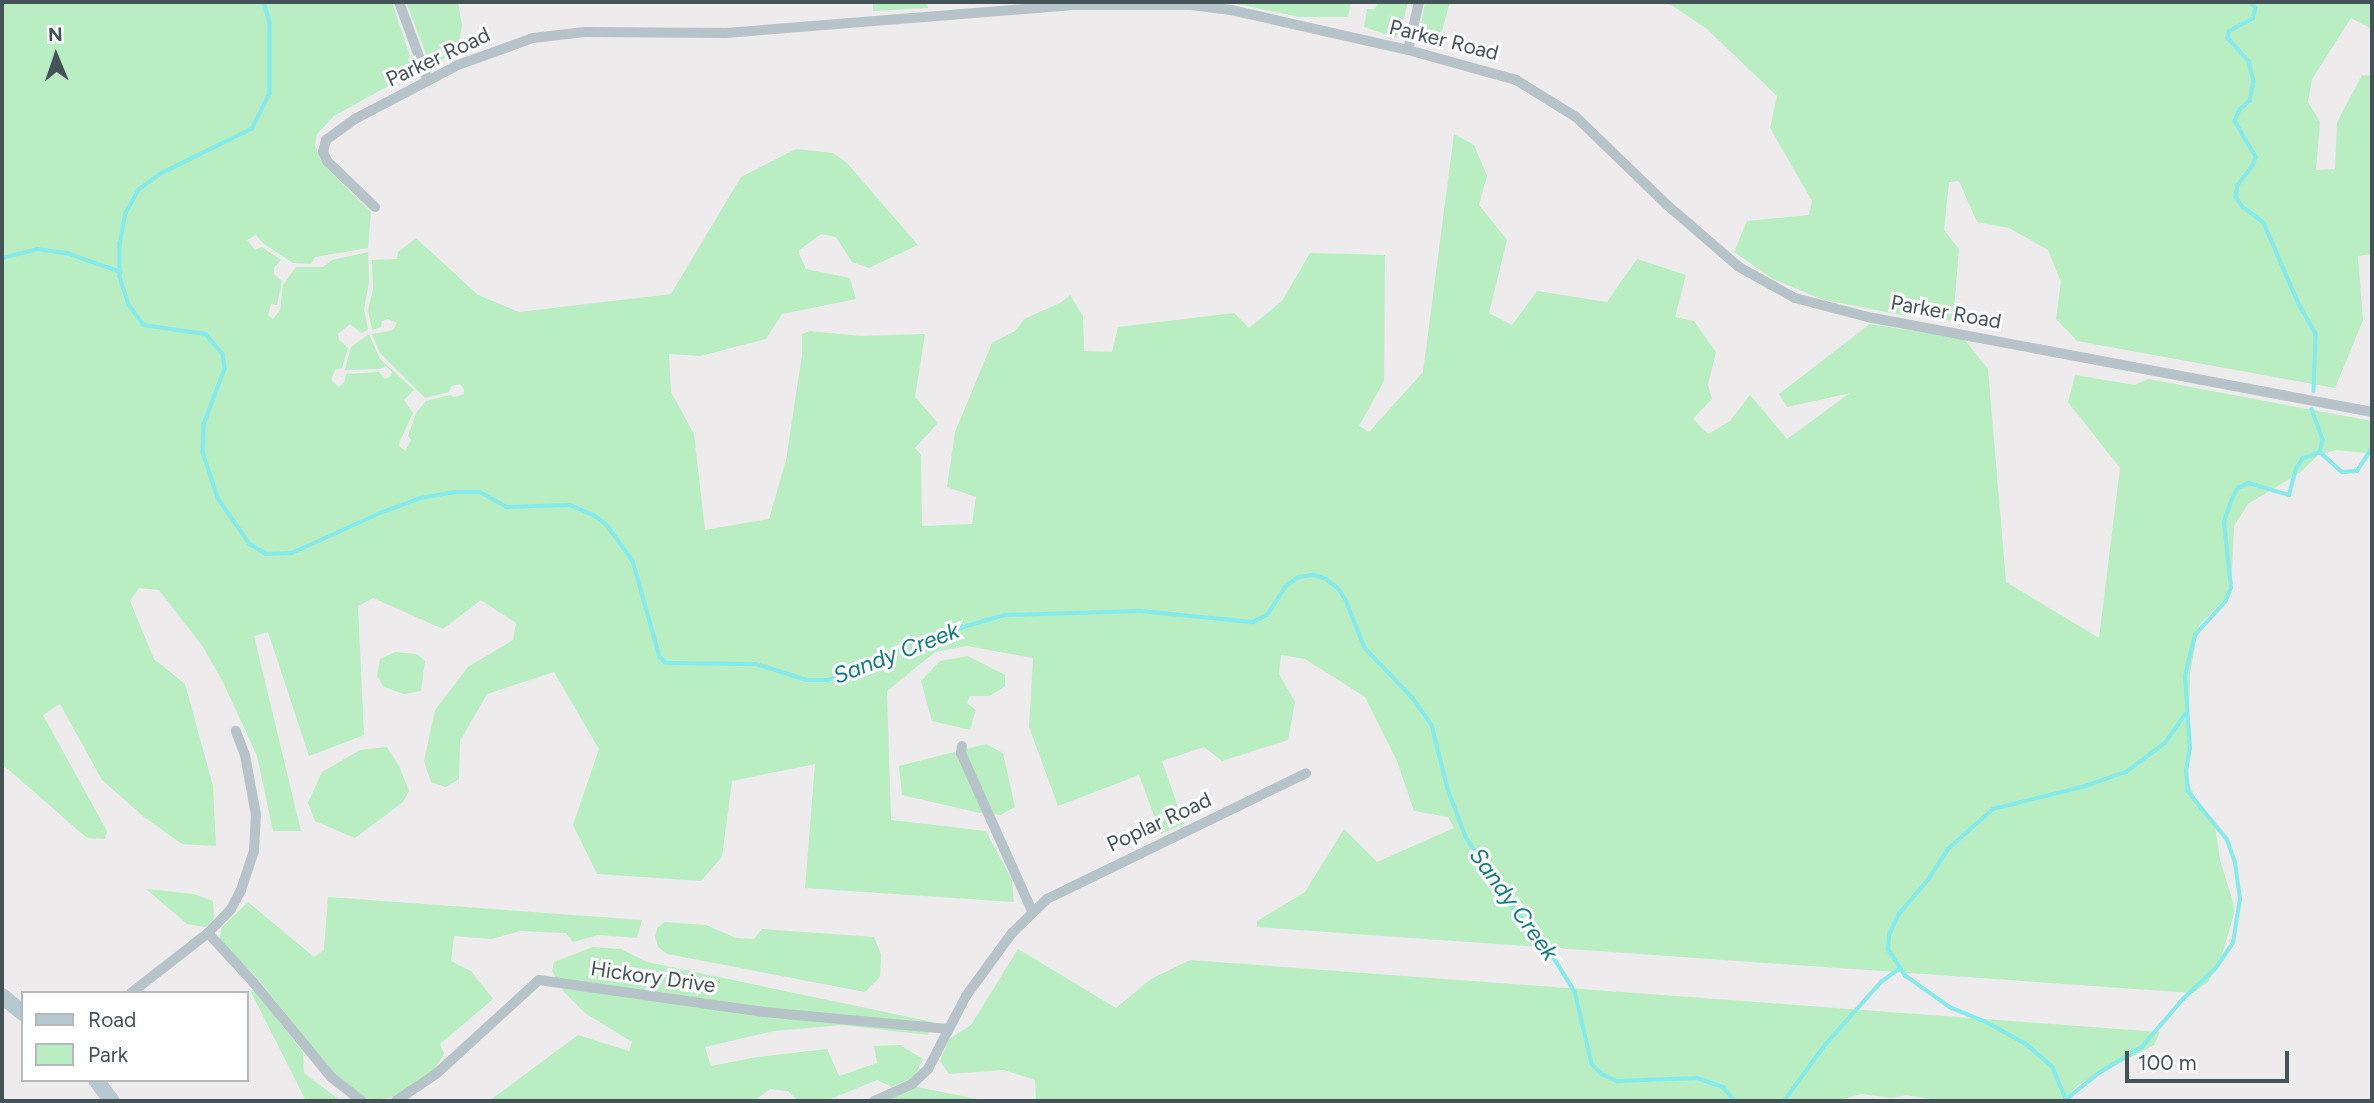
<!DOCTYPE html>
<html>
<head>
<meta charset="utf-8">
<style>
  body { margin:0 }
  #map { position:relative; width:2374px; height:1103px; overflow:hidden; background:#eeebec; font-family:Figtree,sans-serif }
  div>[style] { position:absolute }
  .green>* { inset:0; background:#b8eec2 }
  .stream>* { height:3.5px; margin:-1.75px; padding:0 1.75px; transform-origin:1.75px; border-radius:1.75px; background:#84eaeb }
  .minor>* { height:10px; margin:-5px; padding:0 5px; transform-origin:5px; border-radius:5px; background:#b6c3c8 }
  .secondary>* { height:16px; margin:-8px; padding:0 8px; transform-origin:8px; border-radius:8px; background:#b8c8d0 }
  span { translate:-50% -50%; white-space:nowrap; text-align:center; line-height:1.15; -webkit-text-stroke:6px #fff; paint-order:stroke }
  .street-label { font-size:21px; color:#445358 }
  .water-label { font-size:23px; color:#0d7e7e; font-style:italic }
  .frame { position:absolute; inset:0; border:4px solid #445358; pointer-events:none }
  .legend { position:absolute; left:21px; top:991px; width:228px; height:91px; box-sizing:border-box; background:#fff; border:2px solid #b4babc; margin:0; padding:9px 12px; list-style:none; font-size:21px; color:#445358 }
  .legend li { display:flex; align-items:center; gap:14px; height:35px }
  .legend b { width:35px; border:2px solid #b4babc }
  .north { position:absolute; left:21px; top:21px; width:70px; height:70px; -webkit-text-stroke:5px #fff; paint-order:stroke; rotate:358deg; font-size:19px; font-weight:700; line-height:28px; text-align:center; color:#445358 }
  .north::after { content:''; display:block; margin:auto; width:24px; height:32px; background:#445358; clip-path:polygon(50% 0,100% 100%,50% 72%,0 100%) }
  .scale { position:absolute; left:2125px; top:1051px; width:164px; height:32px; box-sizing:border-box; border:4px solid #445358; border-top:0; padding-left:9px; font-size:21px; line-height:24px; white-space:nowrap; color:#445358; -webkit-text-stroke:5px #fff; paint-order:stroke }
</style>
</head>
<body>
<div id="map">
  <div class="green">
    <div style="clip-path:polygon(2px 2px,392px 2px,415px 71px,334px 116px,317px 134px,315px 145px,322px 163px,371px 212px,368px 248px,315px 257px,311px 264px,293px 263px,264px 244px,256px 235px,247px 240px,255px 250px,262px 247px,281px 260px,274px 268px,274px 274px,282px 281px,277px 305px,271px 304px,268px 315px,273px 319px,280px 310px,283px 285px,296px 267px,323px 267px,332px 260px,368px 252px,369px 282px,364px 309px,368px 330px,361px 333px,350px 324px,338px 334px,339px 340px,348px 348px,342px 368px,335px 370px,331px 380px,339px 387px,344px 383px,346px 374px,379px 372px,385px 379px,391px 376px,392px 372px,386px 366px,380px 369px,345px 370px,351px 347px,369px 334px,380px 359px,414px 390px,404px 400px,413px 413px,398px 445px,405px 451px,411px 440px,408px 436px,416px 413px,426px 401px,450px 395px,454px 397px,464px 394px,464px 389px,460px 384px,451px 386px,449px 392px,425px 398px,380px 353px,372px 334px,393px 330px,397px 323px,388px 319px,382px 321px,381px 327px,372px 330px,368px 310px,373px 289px,372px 260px,397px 259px,398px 252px,416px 238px,478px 295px,519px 312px,671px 294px,741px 177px,796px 149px,833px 153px,847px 163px,918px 245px,869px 268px,852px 262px,836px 237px,821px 234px,798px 251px,806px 269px,850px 278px,856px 299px,782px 314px,766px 339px,700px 356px,669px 354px,671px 392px,694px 434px,705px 530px,769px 519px,786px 460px,802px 355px,802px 334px,810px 331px,861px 336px,925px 334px,915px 397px,938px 423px,915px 448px,921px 455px,922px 526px,972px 524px,976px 497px,947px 487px,955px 432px,992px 343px,1015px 331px,1024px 319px,1060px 303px,1070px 295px,1083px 316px,1084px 351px,1112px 352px,1118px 327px,1234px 313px,1249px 328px,1282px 301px,1310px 253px,1385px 255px,1384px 381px,1359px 426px,1369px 432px,1423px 372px,1454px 134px,1474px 145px,1487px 176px,1479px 205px,1507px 240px,1489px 313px,1512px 325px,1537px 291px,1607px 302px,1637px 259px,1686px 275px,1675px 317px,1694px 321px,1716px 352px,1708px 385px,1712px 399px,1693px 419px,1708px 434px,1730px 421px,1750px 395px,1787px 439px,1850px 393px,1787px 407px,1779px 394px,1870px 324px,1964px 339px,1988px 369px,2006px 582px,2099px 638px,2120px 468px,2068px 402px,2075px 375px,2135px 385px,2148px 379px,2372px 421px,2372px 450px,2367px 453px,2336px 450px,2318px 455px,2301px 472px,2248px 504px,2234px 526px,2231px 593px,2199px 625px,2190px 673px,2188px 780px,2196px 801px,2215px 826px,2220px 860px,2233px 902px,2234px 914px,2221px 958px,2208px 982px,2193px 993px,1257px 927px,1257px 921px,1305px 892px,1344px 829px,1377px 862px,1454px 828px,1448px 817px,1414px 811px,1397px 761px,1365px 697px,1305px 659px,1281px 655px,1279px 674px,1295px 702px,1288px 740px,1222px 761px,1204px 747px,1162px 761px,1184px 824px,1161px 834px,1139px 775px,1058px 806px,1029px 727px,1033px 658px,967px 646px,935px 652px,887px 691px,891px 820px,986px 831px,1012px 880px,1014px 902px,805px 888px,815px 764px,732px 781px,722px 857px,701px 881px,597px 874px,573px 825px,599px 749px,554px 672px,487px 694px,460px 741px,459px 779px,446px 787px,431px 782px,424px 761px,435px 710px,468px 667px,513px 640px,516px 623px,481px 600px,443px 629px,373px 598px,358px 606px,364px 735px,309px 756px,268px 632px,254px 636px,301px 831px,273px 831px,257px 756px,223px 682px,203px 647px,159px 590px,139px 588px,130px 601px,154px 659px,185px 684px,213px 786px,216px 846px,182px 844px,144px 817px,102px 780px,60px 704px,43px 715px,107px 831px,105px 839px,87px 838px,2px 764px)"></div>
    <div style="clip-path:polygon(406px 2px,458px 2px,462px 25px,457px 54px,430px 64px)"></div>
    <div style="clip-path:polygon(873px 2px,927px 2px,928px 8px,873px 11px)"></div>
    <div style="clip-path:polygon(1228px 2px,1351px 2px,1348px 17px,1299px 17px)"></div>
    <div style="clip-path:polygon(1378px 2px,1408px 2px,1402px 27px,1396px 38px,1364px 27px,1367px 9px,1375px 9px)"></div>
    <div style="clip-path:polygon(1425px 2px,1450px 2px,1437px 48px,1418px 43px)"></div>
    <div style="clip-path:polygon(1667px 2px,2372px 2px,2372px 29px,2351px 18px,2312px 79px,2308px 102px,2320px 122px,2316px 170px,2335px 169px,2337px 122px,2362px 75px,2372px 76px,2372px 254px,2358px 256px,2363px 320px,2335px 388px,2077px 341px,2056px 319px,2061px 282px,2048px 250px,2009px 228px,1977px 222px,1959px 181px,1949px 182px,1944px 230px,1959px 249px,1953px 321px,1901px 315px,1821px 299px,1773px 279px,1734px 252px,1747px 221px,1809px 215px,1812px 201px,1770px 128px,1777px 96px,1707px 29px)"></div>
    <div style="clip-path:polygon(395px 652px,417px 654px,425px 661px,421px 691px,404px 694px,384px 687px,377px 676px,380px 659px)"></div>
    <div style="clip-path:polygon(968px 656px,1005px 675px,1005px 686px,990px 696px,970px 696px,967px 703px,976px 710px,970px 730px,932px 721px,921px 681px,940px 661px)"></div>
    <div style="clip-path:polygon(986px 744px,1003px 753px,1015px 807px,1001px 815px,980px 813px,902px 795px,899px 766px)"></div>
    <div style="clip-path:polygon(387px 747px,399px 766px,409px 791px,403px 802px,355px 838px,315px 821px,308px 803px,322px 772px,360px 750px)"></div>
    <div style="clip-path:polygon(146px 889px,194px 894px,213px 901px,214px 919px,206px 927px,187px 924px)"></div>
    <div style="clip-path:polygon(328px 897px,642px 920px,637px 938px,598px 935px,573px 942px,566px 933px,520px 931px,492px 939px,454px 936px,451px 961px,471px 971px,493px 999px,440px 1044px,444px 1054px,435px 1069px,402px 1096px,374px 1100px,357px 1096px,336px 1078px,259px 980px,219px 940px,222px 927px,248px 902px,314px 957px,324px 950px)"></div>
    <div style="clip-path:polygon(665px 922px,706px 925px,736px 938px,754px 939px,762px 929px,874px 937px,881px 954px,880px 977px,865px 992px,667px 954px,658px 947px,655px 937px,657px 928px)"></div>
    <div style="clip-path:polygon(593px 947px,621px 949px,647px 962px,933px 1022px,928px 1035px,842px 1025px,774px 1031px,705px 1047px,711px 1066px,757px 1057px,827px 1049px,839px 1076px,877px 1063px,874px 1046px,900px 1045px,923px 1059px,914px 1077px,892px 1087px,877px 1080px,826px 1101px,798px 1101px,788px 1091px,770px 1089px,754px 1101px,489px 1101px,578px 1035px,629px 1051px,632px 1042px,585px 1013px,564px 992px,552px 971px,554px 962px)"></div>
    <div style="clip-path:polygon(1018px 949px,1116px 1008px,1151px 979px,1190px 960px,2160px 1032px,2154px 1045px,2078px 1085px,2064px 1101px,1941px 1101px,1907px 1095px,1892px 1098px,1861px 1094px,1837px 1101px,1036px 1101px,1035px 1080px,1004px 1070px,949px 1074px,940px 1061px,949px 1039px,971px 1025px)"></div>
    <div style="clip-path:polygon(253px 989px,303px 1052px,304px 1073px,341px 1101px,306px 1101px,251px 992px)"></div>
    <div style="clip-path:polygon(917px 1087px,987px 1101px,885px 1101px)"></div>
  </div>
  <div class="stream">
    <div style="left:264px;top:2px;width:22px;rotate:74deg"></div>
    <div style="left:270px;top:23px;width:71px;rotate:90deg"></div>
    <div style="left:270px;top:94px;width:39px;rotate:117deg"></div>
    <div style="left:252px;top:129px;width:102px;rotate:153.7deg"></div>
    <div style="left:161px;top:174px;width:27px;rotate:144deg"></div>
    <div style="left:139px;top:190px;width:26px;rotate:119deg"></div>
    <div style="left:126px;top:213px;width:31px;rotate:101deg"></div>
    <div style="left:120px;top:243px;width:34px;rotate:90deg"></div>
    <div style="left:120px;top:277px;width:29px;rotate:72deg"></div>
    <div style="left:129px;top:305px;width:25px;rotate:53deg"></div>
    <div style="left:144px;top:325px;width:63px;rotate:8.3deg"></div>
    <div style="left:206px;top:334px;width:26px;rotate:50deg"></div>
    <div style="left:223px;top:354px;width:15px;rotate:82deg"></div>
    <div style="left:225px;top:369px;width:60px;rotate:110.6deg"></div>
    <div style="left:204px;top:425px;width:27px;rotate:92deg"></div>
    <div style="left:203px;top:452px;width:48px;rotate:71.9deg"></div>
    <div style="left:218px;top:498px;width:56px;rotate:55.2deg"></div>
    <div style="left:250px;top:544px;width:19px;rotate:32deg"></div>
    <div style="left:266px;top:554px;width:26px;rotate:-2deg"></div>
    <div style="left:292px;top:553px;width:97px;rotate:-24.4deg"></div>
    <div style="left:380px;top:513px;width:44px;rotate:-20.1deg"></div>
    <div style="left:421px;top:498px;width:36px;rotate:-10deg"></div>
    <div style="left:456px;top:492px;width:24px"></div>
    <div style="left:480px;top:492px;width:31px;rotate:29deg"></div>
    <div style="left:507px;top:507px;width:63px;rotate:-1.8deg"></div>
    <div style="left:570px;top:505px;width:26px;rotate:23deg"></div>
    <div style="left:594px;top:515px;width:16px;rotate:38deg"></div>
    <div style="left:607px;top:525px;width:44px;rotate:54.2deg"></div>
    <div style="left:633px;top:561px;width:100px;rotate:74.3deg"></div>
    <div style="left:660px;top:657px;width:8px;rotate:45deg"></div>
    <div style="left:666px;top:663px;width:90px;rotate:0.6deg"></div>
    <div style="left:756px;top:664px;width:53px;rotate:17.4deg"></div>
    <div style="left:807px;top:680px;width:21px"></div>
    <div style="left:828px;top:680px;width:26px;rotate:-16deg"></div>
    <div style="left:853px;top:673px;width:67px;rotate:-27.7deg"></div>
    <div style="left:912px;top:642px;width:97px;rotate:-16.2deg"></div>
    <div style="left:1005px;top:615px;width:135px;rotate:-1.7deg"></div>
    <div style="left:1140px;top:611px;width:114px;rotate:5.6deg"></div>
    <div style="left:1253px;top:622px;width:16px;rotate:-27deg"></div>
    <div style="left:1267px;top:615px;width:33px;rotate:-57deg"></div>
    <div style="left:1285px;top:587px;width:17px;rotate:-36deg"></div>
    <div style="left:1299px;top:577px;width:15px;rotate:-8deg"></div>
    <div style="left:1314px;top:575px;width:13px;rotate:18deg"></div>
    <div style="left:1326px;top:579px;width:15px;rotate:37deg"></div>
    <div style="left:1338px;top:588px;width:14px;rotate:56deg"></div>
    <div style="left:1346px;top:600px;width:52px;rotate:68.4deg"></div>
    <div style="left:1365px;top:648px;width:69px;rotate:46.2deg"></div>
    <div style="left:1413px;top:698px;width:33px;rotate:55deg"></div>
    <div style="left:1432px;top:725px;width:66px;rotate:76deg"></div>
    <div style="left:1448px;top:789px;width:51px;rotate:69.4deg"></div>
    <div style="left:1466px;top:837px;width:66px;rotate:58deg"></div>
    <div style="left:1501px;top:893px;width:84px;rotate:50.8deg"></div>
    <div style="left:1554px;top:958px;width:39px;rotate:58deg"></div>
    <div style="left:1575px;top:991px;width:75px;rotate:76.9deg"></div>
    <div style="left:1592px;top:1064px;width:14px;rotate:45deg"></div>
    <div style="left:1602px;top:1074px;width:17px;rotate:25deg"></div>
    <div style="left:1617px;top:1081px;width:80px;rotate:-2.1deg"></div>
    <div style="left:1697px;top:1078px;width:28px;rotate:19deg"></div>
    <div style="left:1723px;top:1087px;width:18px;rotate:49deg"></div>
    <div style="left:2250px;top:2px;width:8px;rotate:45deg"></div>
    <div style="left:2256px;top:8px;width:11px;rotate:105deg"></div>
    <div style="left:2253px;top:19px;width:27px;rotate:152deg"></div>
    <div style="left:2229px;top:32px;width:6px;rotate:99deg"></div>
    <div style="left:2228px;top:38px;width:31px;rotate:48deg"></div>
    <div style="left:2249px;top:61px;width:21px;rotate:76deg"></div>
    <div style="left:2254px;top:81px;width:20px;rotate:101deg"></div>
    <div style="left:2250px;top:101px;width:13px;rotate:138deg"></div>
    <div style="left:2240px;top:110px;width:12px;rotate:114deg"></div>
    <div style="left:2235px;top:121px;width:42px;rotate:59.7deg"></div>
    <div style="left:2256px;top:157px;width:9px;rotate:108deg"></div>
    <div style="left:2253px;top:166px;width:24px;rotate:128deg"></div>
    <div style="left:2238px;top:185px;width:12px;rotate:99deg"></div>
    <div style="left:2236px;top:197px;width:12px;rotate:55deg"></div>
    <div style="left:2243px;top:207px;width:26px;rotate:37deg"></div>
    <div style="left:2264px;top:223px;width:90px;rotate:66.6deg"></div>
    <div style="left:2300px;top:306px;width:32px;rotate:60deg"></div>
    <div style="left:2316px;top:334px;width:57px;rotate:92deg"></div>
    <div style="left:2px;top:258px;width:36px;rotate:-14deg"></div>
    <div style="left:37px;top:249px;width:30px;rotate:8deg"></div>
    <div style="left:67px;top:253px;width:57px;rotate:19.4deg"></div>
    <div style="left:2312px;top:409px;width:33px;rotate:70deg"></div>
    <div style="left:2323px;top:440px;width:12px;rotate:104deg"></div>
    <div style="left:2066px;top:1100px;width:36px;rotate:-113deg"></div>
    <div style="left:2052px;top:1067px;width:33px;rotate:-139deg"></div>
    <div style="left:2027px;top:1045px;width:48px;rotate:-151.3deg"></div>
    <div style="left:1985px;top:1022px;width:35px;rotate:-158deg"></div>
    <div style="left:1952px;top:1009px;width:57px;rotate:-144.9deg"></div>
    <div style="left:1905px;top:976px;width:31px;rotate:-123deg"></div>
    <div style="left:1888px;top:950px;width:15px;rotate:-86deg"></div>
    <div style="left:1889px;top:935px;width:23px;rotate:-65deg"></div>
    <div style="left:1899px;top:914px;width:45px;rotate:-49.5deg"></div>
    <div style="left:1928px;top:880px;width:37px;rotate:-57deg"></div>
    <div style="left:1948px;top:849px;width:60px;rotate:-41.6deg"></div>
    <div style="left:1993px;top:809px;width:96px;rotate:-13.9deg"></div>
    <div style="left:2086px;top:786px;width:42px;rotate:-19.3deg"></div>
    <div style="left:2126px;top:772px;width:49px;rotate:-36.6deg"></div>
    <div style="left:2165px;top:743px;width:35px;rotate:-55deg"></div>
    <div style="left:1784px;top:1101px;width:69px;rotate:-53.8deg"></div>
    <div style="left:1825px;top:1045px;width:84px;rotate:-48.4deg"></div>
    <div style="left:1881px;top:982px;width:24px;rotate:-36deg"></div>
    <div style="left:2064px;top:1101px;width:45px;rotate:-38.7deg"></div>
    <div style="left:2099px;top:1073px;width:50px;rotate:-31.2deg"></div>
    <div style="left:2142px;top:1047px;width:63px;rotate:-49.5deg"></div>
    <div style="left:2183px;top:999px;width:45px;rotate:-43.2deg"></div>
    <div style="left:2216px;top:968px;width:30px;rotate:-56deg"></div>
    <div style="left:2233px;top:943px;width:45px;rotate:-81deg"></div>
    <div style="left:2240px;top:899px;width:36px;rotate:-98deg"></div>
    <div style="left:2235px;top:863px;width:24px;rotate:-109deg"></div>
    <div style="left:2227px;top:840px;width:62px;rotate:-129.1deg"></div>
    <div style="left:2188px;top:792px;width:21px;rotate:-95deg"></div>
    <div style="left:2186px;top:771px;width:22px;rotate:-80deg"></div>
    <div style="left:2190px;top:749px;width:73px;rotate:-93.9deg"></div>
    <div style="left:2185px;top:676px;width:42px;rotate:-76.3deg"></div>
    <div style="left:2195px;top:635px;width:45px;rotate:-47.7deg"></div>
    <div style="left:2225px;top:602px;width:15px;rotate:-67deg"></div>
    <div style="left:2231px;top:588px;width:66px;rotate:-96.1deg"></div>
    <div style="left:2224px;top:522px;width:24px;rotate:-71deg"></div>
    <div style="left:2232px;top:499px;width:13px;rotate:-61deg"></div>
    <div style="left:2238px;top:488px;width:12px;rotate:-24deg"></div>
    <div style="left:2249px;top:483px;width:42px;rotate:16.7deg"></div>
    <div style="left:2289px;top:495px;width:27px;rotate:-75deg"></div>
    <div style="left:2296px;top:469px;width:12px;rotate:-59deg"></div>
    <div style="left:2302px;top:459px;width:19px;rotate:-21deg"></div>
    <div style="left:2320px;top:452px;width:30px;rotate:42deg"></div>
    <div style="left:2342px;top:472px;width:15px;rotate:-4deg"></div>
    <div style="left:2357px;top:471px;width:27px;rotate:-57deg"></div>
  </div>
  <div class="minor">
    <div style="left:399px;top:2px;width:84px;rotate:69.8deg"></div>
    <div style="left:1408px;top:50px;width:49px;rotate:-77.1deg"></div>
    <div style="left:375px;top:207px;width:66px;rotate:-136.2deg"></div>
    <div style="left:327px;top:161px;width:10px;rotate:-114deg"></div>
    <div style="left:323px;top:152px;width:12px;rotate:-76deg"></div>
    <div style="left:326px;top:140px;width:36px;rotate:-36deg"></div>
    <div style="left:355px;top:119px;width:116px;rotate:-27.7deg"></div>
    <div style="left:458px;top:65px;width:80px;rotate:-19.8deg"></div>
    <div style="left:533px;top:38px;width:52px;rotate:-6.6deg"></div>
    <div style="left:585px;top:32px;width:141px;rotate:0.4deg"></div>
    <div style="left:726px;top:33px;width:346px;rotate:-4.6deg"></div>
    <div style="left:1071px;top:5px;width:120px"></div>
    <div style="left:1191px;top:5px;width:40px;rotate:7.1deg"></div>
    <div style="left:1231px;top:10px;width:181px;rotate:12.7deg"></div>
    <div style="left:1408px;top:50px;width:112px;rotate:15.5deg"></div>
    <div style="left:1516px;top:80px;width:70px;rotate:31.7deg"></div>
    <div style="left:1576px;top:117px;width:125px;rotate:44deg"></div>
    <div style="left:1666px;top:204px;width:96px;rotate:40.8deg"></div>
    <div style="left:1739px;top:267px;width:64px;rotate:29deg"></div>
    <div style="left:1795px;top:298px;width:75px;rotate:14.6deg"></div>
    <div style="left:1868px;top:317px;width:513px;rotate:10.67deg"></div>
    <div style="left:962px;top:746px;width:7px;rotate:98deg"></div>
    <div style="left:961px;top:753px;width:173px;rotate:65.8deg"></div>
    <div style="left:208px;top:933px;width:67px;rotate:47.4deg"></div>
    <div style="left:253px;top:982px;width:123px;rotate:50.6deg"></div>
    <div style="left:331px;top:1077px;width:39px;rotate:38deg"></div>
    <div style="left:131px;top:993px;width:98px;rotate:-37.9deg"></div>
    <div style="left:208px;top:933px;width:33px;rotate:-46deg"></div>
    <div style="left:231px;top:909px;width:21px;rotate:-62deg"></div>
    <div style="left:241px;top:890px;width:41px;rotate:-71.6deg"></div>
    <div style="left:254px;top:851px;width:36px;rotate:-87deg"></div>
    <div style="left:256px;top:815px;width:61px;rotate:-100.4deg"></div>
    <div style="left:245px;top:755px;width:26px;rotate:-111deg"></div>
    <div style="left:396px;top:1101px;width:48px;rotate:-34deg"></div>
    <div style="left:436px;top:1074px;width:139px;rotate:-42.4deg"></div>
    <div style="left:539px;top:980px;width:227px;rotate:8.1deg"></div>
    <div style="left:764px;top:1012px;width:185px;rotate:5.3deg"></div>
    <div style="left:874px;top:1101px;width:42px;rotate:-24.1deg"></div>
    <div style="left:912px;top:1084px;width:22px;rotate:-43deg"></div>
    <div style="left:928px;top:1069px;width:82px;rotate:-62.5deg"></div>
    <div style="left:966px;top:996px;width:78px;rotate:-53.9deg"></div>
    <div style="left:1012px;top:933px;width:49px;rotate:-44.2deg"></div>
    <div style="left:1047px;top:899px;width:288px;rotate:-25.9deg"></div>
  </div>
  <div class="secondary">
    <div style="left:2px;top:996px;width:27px;rotate:39deg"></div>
    <div style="left:96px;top:1080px;width:26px;rotate:53deg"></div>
  </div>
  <div class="street-label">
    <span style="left:1444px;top:40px;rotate:14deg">Parker Road</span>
    <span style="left:438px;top:57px;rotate:-25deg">Parker Road</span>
    <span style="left:1946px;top:312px;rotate:10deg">Parker Road</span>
    <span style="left:1159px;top:822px;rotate:-25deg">Poplar Road</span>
    <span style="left:653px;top:977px;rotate:8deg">Hickory Drive</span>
  </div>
  <div class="water-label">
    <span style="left:896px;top:653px;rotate:-21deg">Sandy Creek</span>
    <span style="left:1514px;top:904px;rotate:54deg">Sandy Creek</span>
  </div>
  <div class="frame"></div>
  <ul class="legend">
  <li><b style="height:9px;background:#b8c8d0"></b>Road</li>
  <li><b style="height:19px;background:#b8eec2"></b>Park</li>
  </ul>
  <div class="north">N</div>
  <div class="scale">100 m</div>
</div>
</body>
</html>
